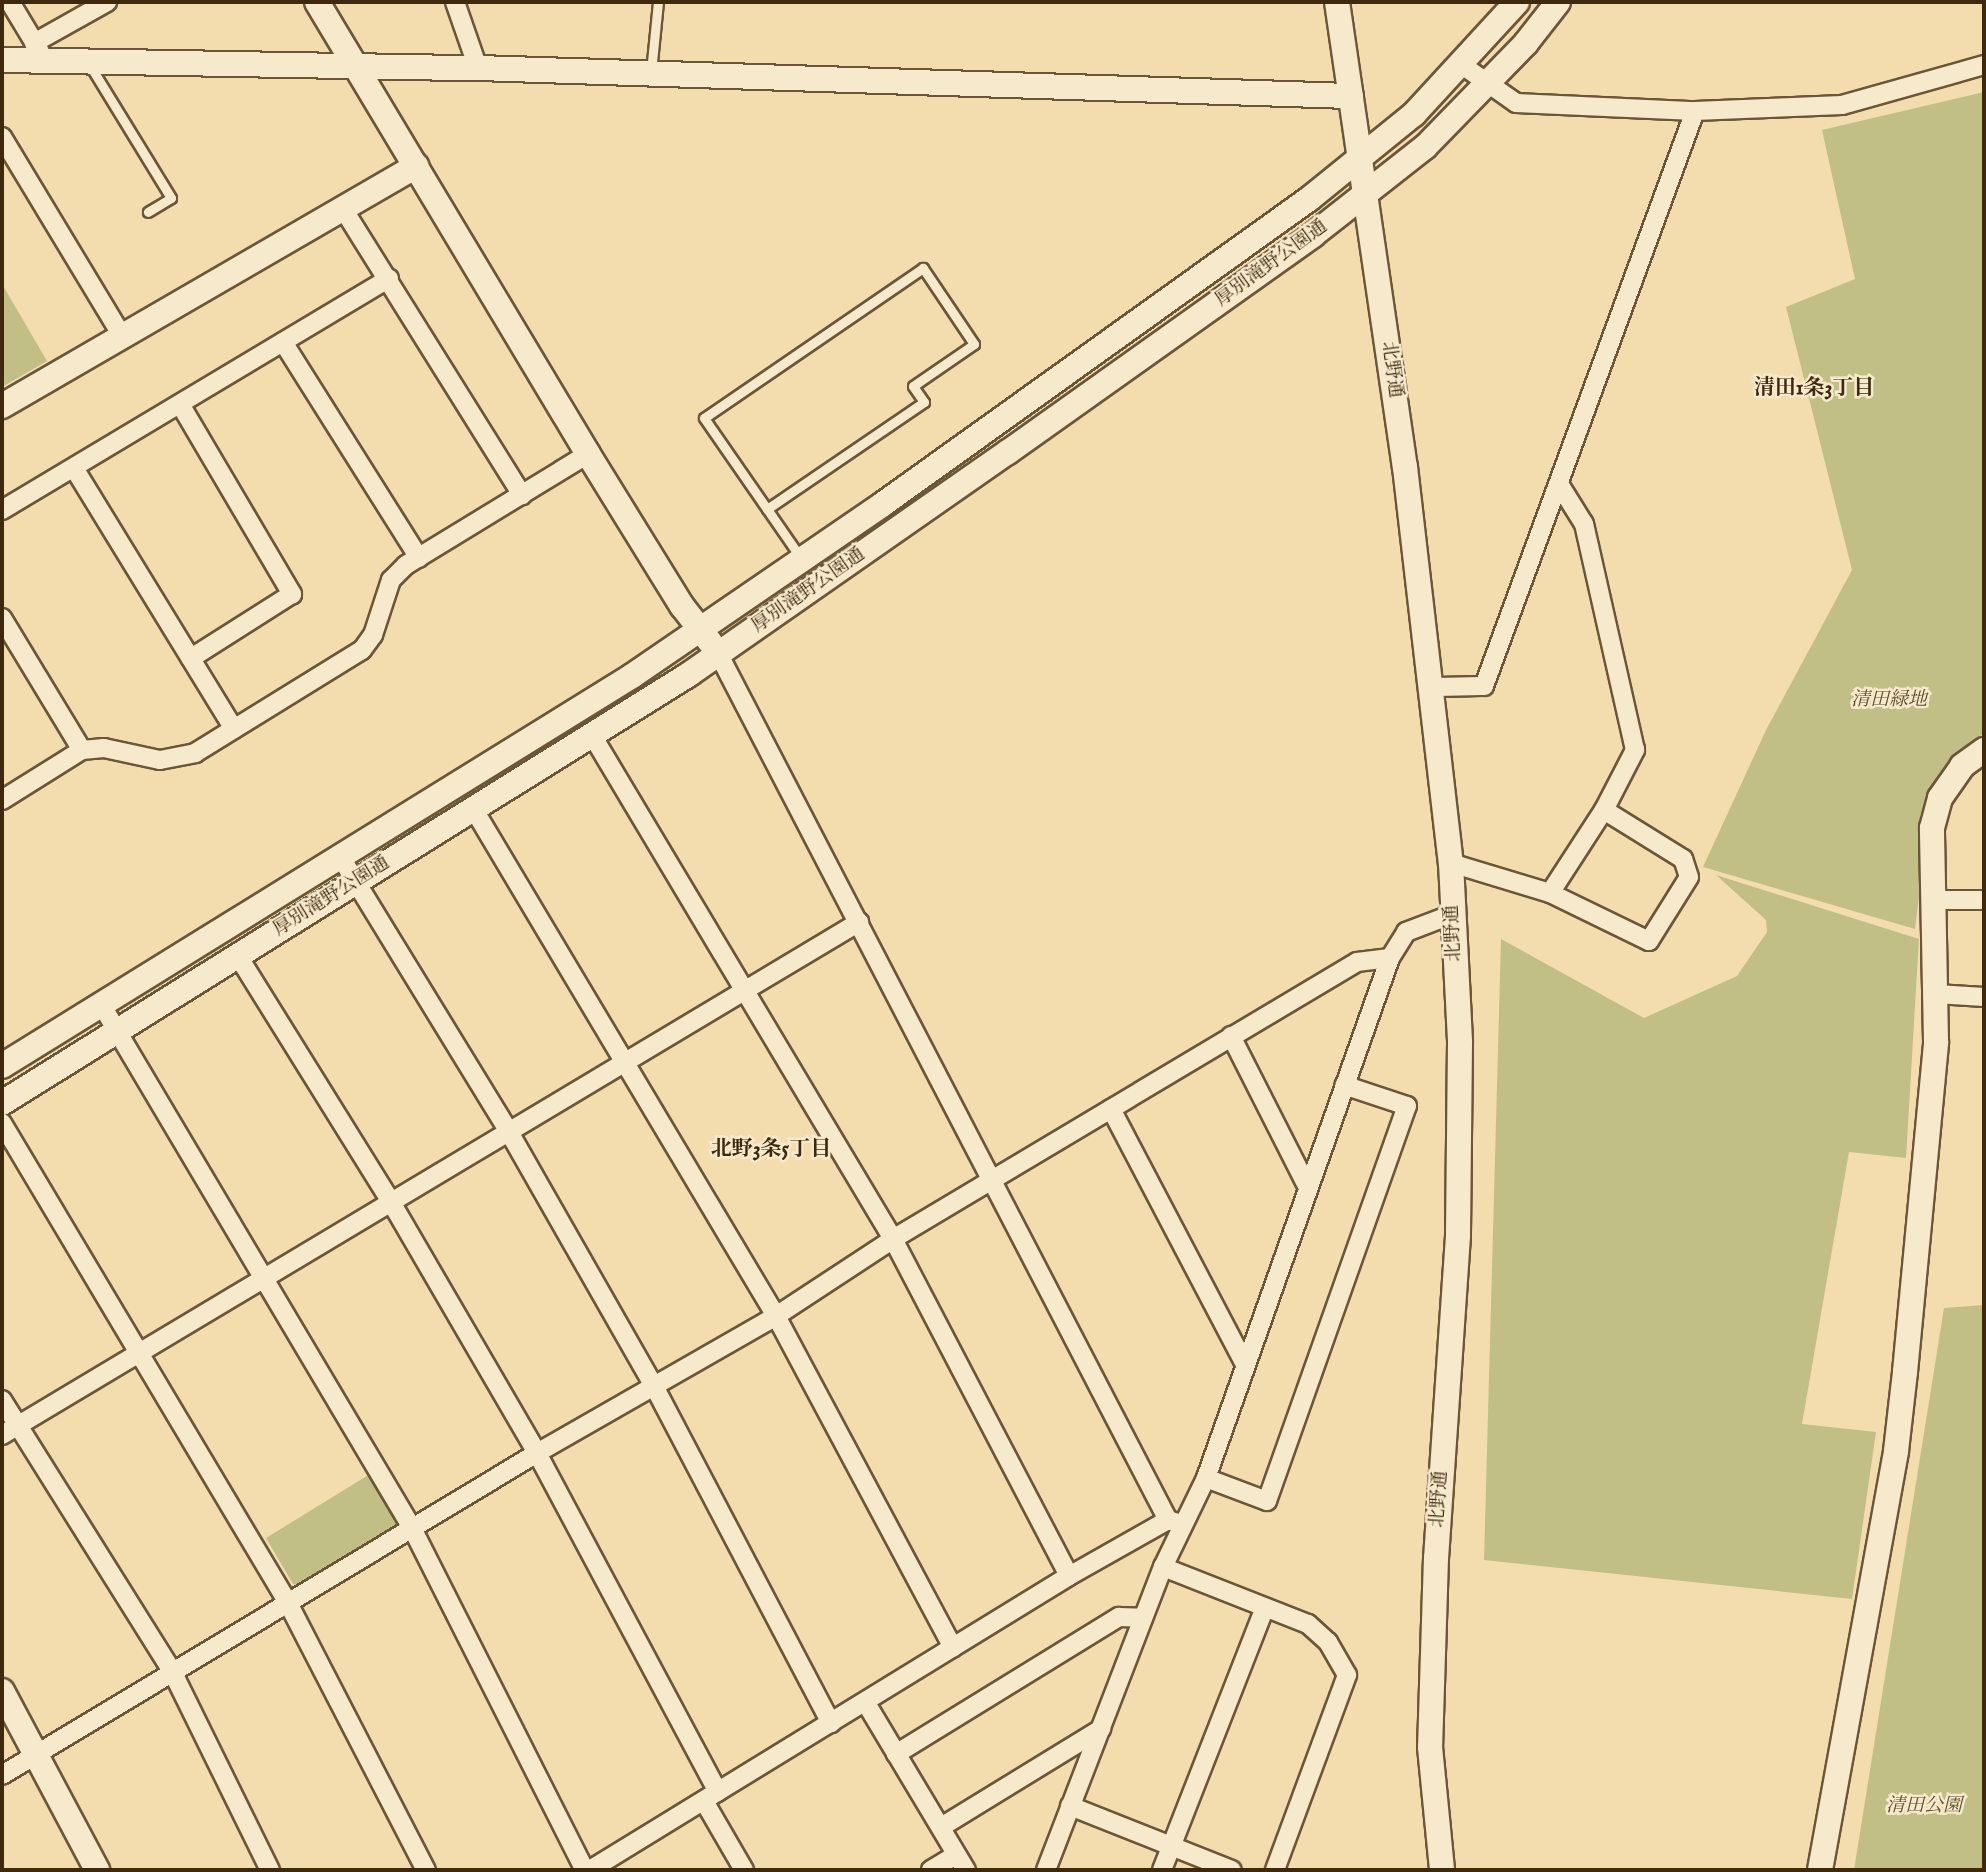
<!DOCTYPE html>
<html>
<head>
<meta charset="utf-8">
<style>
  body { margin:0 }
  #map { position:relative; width:1986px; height:1872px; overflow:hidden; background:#f3ddaf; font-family:"IM FELL English","Noto Serif JP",serif }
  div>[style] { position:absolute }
  .green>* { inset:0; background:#c2bf86 }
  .roads { filter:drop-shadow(2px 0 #6b5637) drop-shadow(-2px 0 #6b5637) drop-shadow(0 2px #6b5637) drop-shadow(0 -2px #6b5637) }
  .lane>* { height:9px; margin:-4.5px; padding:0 4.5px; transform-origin:4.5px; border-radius:4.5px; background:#f7e9cb }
  .street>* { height:18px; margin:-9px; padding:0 9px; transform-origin:9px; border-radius:9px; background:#f7e9cb }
  .secondary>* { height:24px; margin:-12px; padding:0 12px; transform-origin:12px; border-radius:12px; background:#f7e9cb }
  span { translate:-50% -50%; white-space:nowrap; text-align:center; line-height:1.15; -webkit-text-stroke:5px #f7e9cb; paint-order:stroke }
  .street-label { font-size:19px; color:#3e290f }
  .park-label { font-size:19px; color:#5f4e2d; font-style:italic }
  .neighbourhood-label { font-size:21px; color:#3e290f; font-weight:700 }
  .frame { position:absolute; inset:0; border:4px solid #3e290f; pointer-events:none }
</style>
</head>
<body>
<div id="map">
  <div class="green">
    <div style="clip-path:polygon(1984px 92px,1984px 732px,1920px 815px,1921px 881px,1915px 929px,1703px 867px,1766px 730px,1852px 570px,1786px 307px,1855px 279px,1822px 130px)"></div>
    <div style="clip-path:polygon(2px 284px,47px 361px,2px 387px)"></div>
    <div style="clip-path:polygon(1716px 875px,1919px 939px,1906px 1158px,1849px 1152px,1802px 1424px,1876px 1432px,1852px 1599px,1484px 1560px,1501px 939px,1644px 1018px,1737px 976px,1767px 932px,1766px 920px)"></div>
    <div style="clip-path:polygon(1984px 1305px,1984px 1870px,1854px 1870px,1944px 1308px)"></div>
    <div style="clip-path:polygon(370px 1474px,398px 1525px,301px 1586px,293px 1584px,266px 1538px)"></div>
  </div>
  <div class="roads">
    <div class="lane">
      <div style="left:89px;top:64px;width:157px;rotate:58.5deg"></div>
      <div style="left:171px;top:198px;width:27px;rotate:149deg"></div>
      <div style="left:651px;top:72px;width:70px;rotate:-84.3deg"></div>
      <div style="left:767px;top:509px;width:190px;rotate:-34.3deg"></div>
      <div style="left:924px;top:402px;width:19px;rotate:-125deg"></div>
      <div style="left:913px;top:386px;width:74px;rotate:-34.5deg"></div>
      <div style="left:974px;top:344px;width:92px;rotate:-123.9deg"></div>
      <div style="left:923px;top:268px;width:265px;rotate:145.6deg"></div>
      <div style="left:704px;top:418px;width:170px;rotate:55.3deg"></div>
    </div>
    <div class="street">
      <div style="left:10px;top:2px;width:58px;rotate:59deg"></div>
      <div style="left:455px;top:2px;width:70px;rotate:70.8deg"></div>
      <div style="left:34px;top:43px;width:84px;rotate:-29.3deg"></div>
      <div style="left:1462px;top:65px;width:66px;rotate:35.1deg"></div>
      <div style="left:1516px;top:103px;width:179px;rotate:2.6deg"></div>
      <div style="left:1695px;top:111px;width:147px;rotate:-2.3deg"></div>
      <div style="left:1842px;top:105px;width:148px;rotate:-15.7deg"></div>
      <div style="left:2px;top:137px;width:230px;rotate:58.9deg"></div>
      <div style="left:342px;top:207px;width:340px;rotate:58deg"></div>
      <div style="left:283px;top:342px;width:255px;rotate:57.8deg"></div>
      <div style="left:180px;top:404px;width:221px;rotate:59.5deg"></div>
      <div style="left:292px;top:594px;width:120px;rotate:147.6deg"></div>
      <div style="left:74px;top:468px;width:306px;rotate:58.5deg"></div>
      <div style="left:2px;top:510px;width:451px;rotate:-30.9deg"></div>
      <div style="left:2px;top:618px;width:154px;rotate:58.8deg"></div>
      <div style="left:719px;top:655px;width:975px;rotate:62.57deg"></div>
      <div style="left:1434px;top:687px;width:50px;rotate:-1.1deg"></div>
      <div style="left:1484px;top:686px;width:612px;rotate:-69.85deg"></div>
      <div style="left:592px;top:735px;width:587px;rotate:59.15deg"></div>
      <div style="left:893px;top:1239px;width:380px;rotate:62.4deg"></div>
      <div style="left:2px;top:800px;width:94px;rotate:-32deg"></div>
      <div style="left:82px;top:750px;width:22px;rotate:-5deg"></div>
      <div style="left:104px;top:748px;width:57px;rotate:12.1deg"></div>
      <div style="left:160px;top:760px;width:36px;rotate:-11deg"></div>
      <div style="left:195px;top:753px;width:196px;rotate:-31.7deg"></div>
      <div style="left:362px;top:650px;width:19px;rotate:-54deg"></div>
      <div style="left:373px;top:635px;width:58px;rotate:-71.9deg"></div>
      <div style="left:391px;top:580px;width:21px;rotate:-45deg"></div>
      <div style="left:406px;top:565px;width:213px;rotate:-31.4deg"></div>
      <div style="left:473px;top:808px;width:592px;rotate:59.19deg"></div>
      <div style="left:776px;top:1316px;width:376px;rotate:61.9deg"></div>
      <div style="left:340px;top:856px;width:324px;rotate:58.5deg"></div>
      <div style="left:509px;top:1132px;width:292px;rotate:60.3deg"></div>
      <div style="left:654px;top:1386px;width:381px;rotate:62.3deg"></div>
      <div style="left:1451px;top:863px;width:103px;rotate:16.9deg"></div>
      <div style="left:1550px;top:893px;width:99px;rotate:-57deg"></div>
      <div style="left:1604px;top:810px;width:68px;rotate:-62.7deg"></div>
      <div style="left:1635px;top:750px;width:232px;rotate:-102.7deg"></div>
      <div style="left:1584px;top:524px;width:47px;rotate:-122deg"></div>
      <div style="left:1550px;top:893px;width:110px;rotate:25.9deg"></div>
      <div style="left:1649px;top:941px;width:75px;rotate:-58deg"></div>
      <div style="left:1689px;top:877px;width:19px;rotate:-108deg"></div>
      <div style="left:1683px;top:859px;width:93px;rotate:-148.2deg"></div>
      <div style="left:1932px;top:900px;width:52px"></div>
      <div style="left:238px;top:956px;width:290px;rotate:58.1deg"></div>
      <div style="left:391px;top:1202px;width:290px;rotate:59.8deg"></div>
      <div style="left:537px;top:1453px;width:384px;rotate:61.9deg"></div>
      <div style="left:1936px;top:994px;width:48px;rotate:3.6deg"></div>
      <div style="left:101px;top:1004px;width:609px;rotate:59.31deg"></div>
      <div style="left:412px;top:1528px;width:383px;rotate:63.2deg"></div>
      <div style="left:1231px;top:1036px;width:170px;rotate:63.1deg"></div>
      <div style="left:1111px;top:1109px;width:288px;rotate:62.3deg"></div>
      <div style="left:2px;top:1123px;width:559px;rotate:59.21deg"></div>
      <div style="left:288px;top:1603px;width:301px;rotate:62.7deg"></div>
      <div style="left:2px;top:1400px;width:322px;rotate:57.9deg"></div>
      <div style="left:173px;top:1673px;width:220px;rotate:63.8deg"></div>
      <div style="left:2px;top:1435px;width:999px;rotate:-30.9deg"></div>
      <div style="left:1206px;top:1478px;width:65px;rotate:20.7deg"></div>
      <div style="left:1267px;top:1501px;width:419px;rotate:-70.5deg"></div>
      <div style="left:1407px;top:1106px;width:66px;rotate:-161.6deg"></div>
      <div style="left:1163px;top:1567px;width:156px;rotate:21.5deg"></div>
      <div style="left:1308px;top:1624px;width:27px;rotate:42deg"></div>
      <div style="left:1328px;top:1642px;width:38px;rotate:60deg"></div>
      <div style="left:1347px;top:1675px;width:208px;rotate:110.3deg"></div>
      <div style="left:866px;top:1703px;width:195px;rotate:59.1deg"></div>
      <div style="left:896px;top:1754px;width:262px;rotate:-31.6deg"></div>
      <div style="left:1119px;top:1617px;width:24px;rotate:2deg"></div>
      <div style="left:2px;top:1775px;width:624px;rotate:-31.04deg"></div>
      <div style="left:537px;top:1453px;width:275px;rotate:-29.8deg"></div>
      <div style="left:776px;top:1316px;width:140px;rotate:-33.3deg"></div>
      <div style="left:893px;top:1239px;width:540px;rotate:-30.84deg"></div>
      <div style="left:1357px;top:962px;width:33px;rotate:-7deg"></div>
      <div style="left:704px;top:1801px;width:80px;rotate:59.9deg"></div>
      <div style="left:1070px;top:1806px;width:174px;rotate:21.6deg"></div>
      <div style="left:941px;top:1827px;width:188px;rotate:-31.5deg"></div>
      <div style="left:590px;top:1870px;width:562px;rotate:-31.54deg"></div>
      <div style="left:1069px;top:1576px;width:114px;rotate:-29.5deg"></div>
      <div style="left:1168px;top:1520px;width:10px;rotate:17deg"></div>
      <div style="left:931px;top:1870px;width:29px;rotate:-31deg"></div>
      <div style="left:1046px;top:1870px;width:325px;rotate:-68.9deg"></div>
      <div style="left:1163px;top:1567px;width:99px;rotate:-64.2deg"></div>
      <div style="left:1206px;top:1478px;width:552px;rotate:-70.51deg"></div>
      <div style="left:1390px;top:958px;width:31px;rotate:-58deg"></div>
      <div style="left:1406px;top:932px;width:50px;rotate:-21deg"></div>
      <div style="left:1162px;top:1870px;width:282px;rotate:-68.6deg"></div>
    </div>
    <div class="secondary">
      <div style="left:317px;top:2px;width:527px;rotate:59.05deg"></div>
      <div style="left:588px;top:454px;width:179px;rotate:58.3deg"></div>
      <div style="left:682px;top:606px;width:46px;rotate:52.1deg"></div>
      <div style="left:1337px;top:2px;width:470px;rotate:81.7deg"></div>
      <div style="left:1405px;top:467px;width:399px;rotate:83.4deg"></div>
      <div style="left:1451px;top:863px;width:180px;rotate:87.1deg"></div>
      <div style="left:1460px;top:1043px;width:193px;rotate:90.6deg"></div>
      <div style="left:1458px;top:1236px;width:323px;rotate:93.9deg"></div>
      <div style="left:1436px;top:1558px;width:189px;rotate:91.8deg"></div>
      <div style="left:1430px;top:1747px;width:124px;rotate:84.4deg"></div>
      <div style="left:2px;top:60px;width:476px;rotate:1deg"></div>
      <div style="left:478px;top:68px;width:873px;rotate:1.84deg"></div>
      <div style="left:2px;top:406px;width:479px;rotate:-30.1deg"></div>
      <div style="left:2px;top:1066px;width:741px;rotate:-31.76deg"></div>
      <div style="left:632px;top:676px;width:304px;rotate:-34.4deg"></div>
      <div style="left:883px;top:504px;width:524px;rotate:-35.6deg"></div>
      <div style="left:1309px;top:199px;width:135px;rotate:-39deg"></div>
      <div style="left:1414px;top:114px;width:152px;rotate:-47.4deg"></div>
      <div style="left:2px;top:1103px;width:809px;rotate:-31.96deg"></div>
      <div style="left:688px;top:675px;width:390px;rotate:-34.9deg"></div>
      <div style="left:1008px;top:452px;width:374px;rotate:-35.4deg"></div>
      <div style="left:1313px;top:235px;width:142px;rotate:-38.2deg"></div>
      <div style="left:1425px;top:147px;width:145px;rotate:-45.8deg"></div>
      <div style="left:1526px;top:43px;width:52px;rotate:-52deg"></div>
      <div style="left:2px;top:1691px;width:203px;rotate:62deg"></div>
      <div style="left:1820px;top:1870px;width:426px;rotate:-79.7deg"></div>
      <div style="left:1896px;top:1451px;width:80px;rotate:-83.5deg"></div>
      <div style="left:1905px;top:1372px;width:332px;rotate:-84.6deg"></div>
      <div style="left:1936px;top:1041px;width:213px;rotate:-91.1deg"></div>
      <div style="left:1932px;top:828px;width:31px;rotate:-75deg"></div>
      <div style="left:1940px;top:798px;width:39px;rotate:-55deg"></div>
      <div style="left:1962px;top:766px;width:27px;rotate:-36deg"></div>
    </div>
  </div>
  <div class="street-label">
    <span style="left:1272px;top:264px;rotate:-36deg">厚別滝野公園通</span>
    <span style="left:1391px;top:370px;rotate:82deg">北野通</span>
    <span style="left:809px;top:591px;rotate:-35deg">厚別滝野公園通</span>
    <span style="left:332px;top:897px;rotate:-32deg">厚別滝野公園通</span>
    <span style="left:1454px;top:933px;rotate:-93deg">北野通</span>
    <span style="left:1440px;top:1499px;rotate:-86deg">北野通</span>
  </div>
  <div class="park-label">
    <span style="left:1889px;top:701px">清田緑地</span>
    <span style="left:1924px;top:1807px">清田公園</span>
  </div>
  <div class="neighbourhood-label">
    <span style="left:1814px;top:389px">清田1条3丁目</span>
    <span style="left:771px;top:1150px">北野3条5丁目</span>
  </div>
  <div class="frame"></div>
</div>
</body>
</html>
